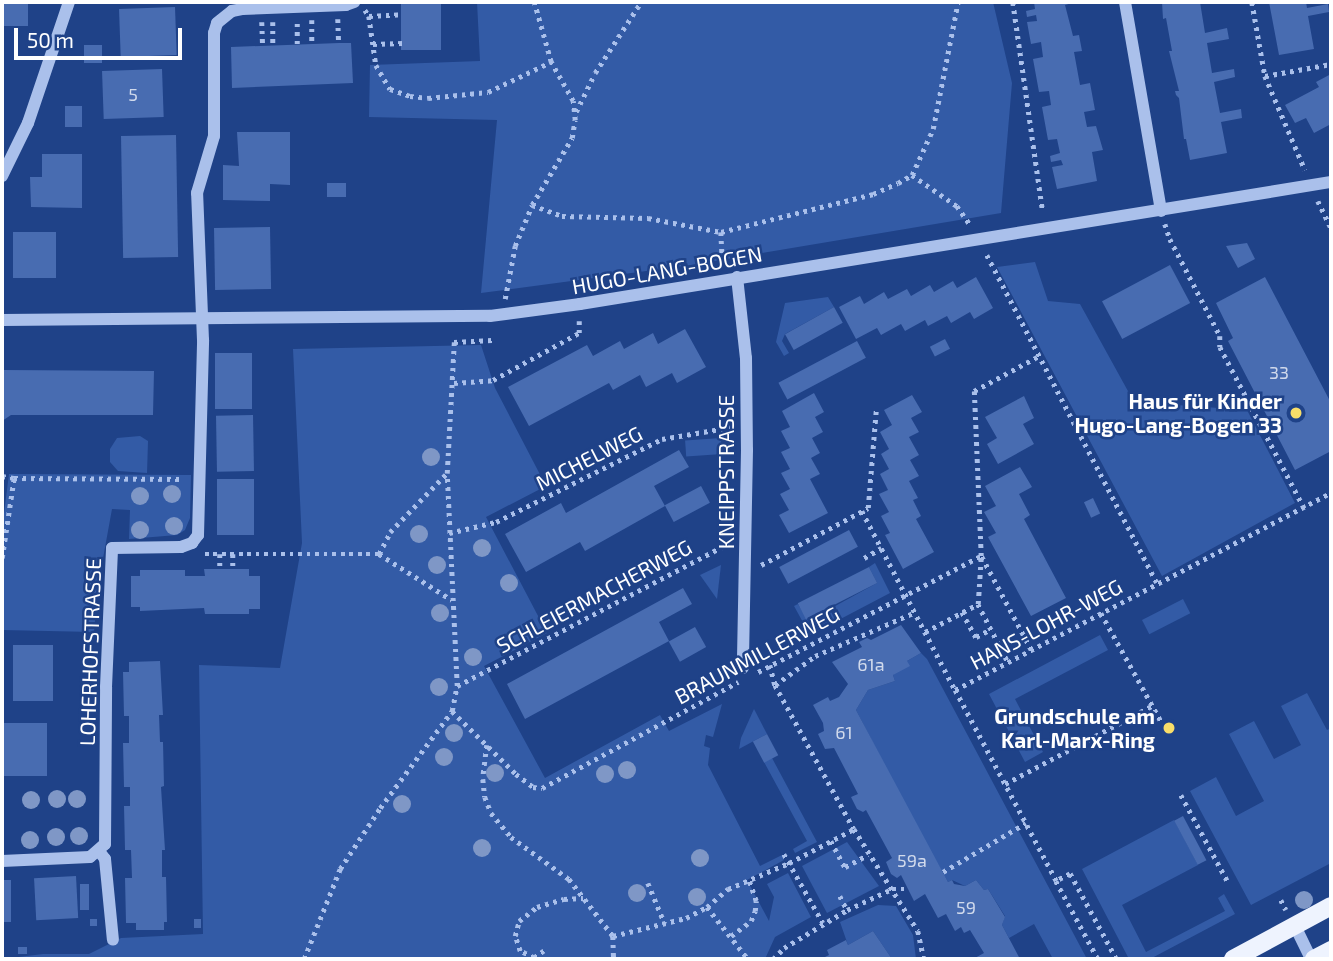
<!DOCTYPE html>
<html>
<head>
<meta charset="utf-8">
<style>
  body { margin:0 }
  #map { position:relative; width:1333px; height:961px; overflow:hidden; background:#1f4288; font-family:"Exo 2",sans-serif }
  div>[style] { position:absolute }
  .green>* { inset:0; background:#335ba6; transform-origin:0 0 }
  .building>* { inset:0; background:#486cb1; transform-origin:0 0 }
  .path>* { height:4.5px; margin-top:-2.25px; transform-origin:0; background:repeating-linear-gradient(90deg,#aac0eb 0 3.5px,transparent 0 8.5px) }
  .minor>* { height:12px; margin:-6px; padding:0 6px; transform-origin:6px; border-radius:6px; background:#aac0eb }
  .major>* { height:18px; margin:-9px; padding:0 9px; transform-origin:9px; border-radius:9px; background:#eef3fe }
  .trees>* { width:18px; height:18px; margin:-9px; border-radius:50%; background:#7f97c6 }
  .dots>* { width:19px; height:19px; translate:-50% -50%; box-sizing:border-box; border:4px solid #1f4288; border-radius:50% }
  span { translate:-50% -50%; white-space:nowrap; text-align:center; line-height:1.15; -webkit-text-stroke:5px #1f4288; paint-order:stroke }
  .number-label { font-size:18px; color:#d1daec }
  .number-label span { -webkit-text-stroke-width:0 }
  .street-label { font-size:21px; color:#fff }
  .poi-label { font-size:21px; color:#fff; font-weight:700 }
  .right { translate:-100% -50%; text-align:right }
  .frame { position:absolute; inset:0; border:4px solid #fff; pointer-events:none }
  .scale { position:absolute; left:14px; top:28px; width:168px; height:32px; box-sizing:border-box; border:4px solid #fff; border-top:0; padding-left:9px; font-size:21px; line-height:24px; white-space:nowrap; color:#fff; -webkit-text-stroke:5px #1f4288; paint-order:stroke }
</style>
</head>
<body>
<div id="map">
  <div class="green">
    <div style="clip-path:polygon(477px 2px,993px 2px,1012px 83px,1001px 213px,691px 265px,481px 293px,497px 120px,369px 117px,370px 65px,480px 61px)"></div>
    <div style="clip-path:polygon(1035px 262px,1048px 301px,1080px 304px,1134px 402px,1247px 410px,1295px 503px,1162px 576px,997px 267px)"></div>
    <div style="clip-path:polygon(828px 297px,834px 307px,785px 334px,782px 341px,789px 353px,784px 356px,776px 342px,785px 303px)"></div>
    <div style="clip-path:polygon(481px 345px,495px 388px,546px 486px,486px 517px,547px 633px,484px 666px,545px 778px,660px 715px,669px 731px,722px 704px,713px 737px,706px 735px,704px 746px,710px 748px,708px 765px,760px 866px,782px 855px,784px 860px,747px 880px,769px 921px,774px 897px,767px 884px,788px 873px,811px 917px,775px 937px,765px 959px,2px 959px,43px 954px,89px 954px,121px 938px,203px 934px,199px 665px,280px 668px,302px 543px,293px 349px)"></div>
    <div style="clip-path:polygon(140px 436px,148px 441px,147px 473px,118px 471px,110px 462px,110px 449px,117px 438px)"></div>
    <div style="left:721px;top:438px;width:16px;height:36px;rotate:86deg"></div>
    <div style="clip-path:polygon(9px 474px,191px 475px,190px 518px,185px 530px,177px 535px,129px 539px,130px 510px,112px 509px,98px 586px,94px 632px,2px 630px,2px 529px)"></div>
    <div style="clip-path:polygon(875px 563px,890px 593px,810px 635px,794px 606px,798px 604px,808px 621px,877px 583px,869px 567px)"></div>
    <div style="clip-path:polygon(721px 565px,717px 599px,700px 575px)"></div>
    <div style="left:1183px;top:599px;width:16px;height:46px;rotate:63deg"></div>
    <div style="clip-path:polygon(1100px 635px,1108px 650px,1015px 699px,1043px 752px,1025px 762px,989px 694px)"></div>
    <div style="clip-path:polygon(921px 653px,927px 659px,1087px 959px,1053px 959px,1034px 924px,1009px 938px,1002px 925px,1005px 916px,988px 889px,984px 890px,976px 880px,965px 886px,952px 880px,948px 882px,920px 833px,856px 710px,868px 690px,895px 681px,893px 675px,907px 661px)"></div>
    <div style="clip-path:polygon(1307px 693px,1327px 730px,1331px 728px,1331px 863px,1251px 905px,1190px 791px,1216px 777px,1236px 816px,1264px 801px,1229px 734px,1254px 721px,1274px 759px,1301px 745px,1281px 706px)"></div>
    <div style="clip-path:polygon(754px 709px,767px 734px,739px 749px,741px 738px)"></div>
    <div style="clip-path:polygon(772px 758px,817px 842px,795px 853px,793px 849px,807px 841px,764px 762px)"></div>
    <div style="clip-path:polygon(1174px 820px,1198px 865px,1122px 905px,1146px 952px,1225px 911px,1218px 898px,1224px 894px,1235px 914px,1150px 959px,1129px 959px,1082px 869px)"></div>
    <div style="clip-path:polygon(847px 842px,879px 886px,827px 913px,802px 866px)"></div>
    <div style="clip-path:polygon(878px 905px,896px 906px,913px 935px,916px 959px,892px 959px,873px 931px,848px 945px,840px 922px)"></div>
  </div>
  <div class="building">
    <div style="left:2px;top:2px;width:26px;height:24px"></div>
    <div style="left:401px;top:2px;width:40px;height:48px"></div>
    <div style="clip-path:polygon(1034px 2px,1076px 2px,1065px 5px,1073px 36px,1079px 35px,1082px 51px,1074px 52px,1080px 85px,1090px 83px,1095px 110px,1084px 112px,1087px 127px,1096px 126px,1103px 150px,1092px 152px,1097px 181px,1057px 189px,1052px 167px,1063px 165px,1061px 160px,1051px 162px,1050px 156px,1060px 153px,1057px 139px,1048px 140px,1042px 107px,1051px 105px,1049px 91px,1039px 92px,1033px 59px,1043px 57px,1041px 42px,1031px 44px,1027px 22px,1037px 21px,1036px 15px,1027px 17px,1026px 11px,1035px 9px)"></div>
    <div style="clip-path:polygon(1162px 2px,1200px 2px,1205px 33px,1227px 28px,1229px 39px,1207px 43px,1212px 73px,1234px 69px,1235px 77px,1214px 82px,1220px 113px,1241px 109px,1242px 118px,1221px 122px,1227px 153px,1190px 160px,1186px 139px,1184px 139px,1179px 98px,1176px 95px,1175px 91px,1179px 91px,1169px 51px,1172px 51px,1166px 18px,1163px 19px)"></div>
    <div style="clip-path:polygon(1269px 2px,1306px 2px,1307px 8px,1328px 4px,1329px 12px,1308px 16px,1314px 49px,1279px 55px)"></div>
    <div style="left:175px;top:7px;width:48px;height:56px;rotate:88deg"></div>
    <div style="clip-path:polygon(339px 43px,351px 43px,353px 83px,232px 88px,231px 47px)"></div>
    <div style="left:102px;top:45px;width:18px;height:18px;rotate:90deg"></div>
    <div style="left:162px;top:69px;width:48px;height:60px;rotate:88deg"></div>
    <div style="clip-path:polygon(1331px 74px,1331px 124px,1314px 133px,1306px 118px,1295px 123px,1285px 105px,1319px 87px,1316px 82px)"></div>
    <div style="left:65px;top:106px;width:17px;height:21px"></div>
    <div style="clip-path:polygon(237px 132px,290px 132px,290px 185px,270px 184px,270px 201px,223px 200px,223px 165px,239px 166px)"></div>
    <div style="left:176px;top:135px;width:122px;height:55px;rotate:89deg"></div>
    <div style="clip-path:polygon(42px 154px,82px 154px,82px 208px,31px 207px,30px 177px,42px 177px)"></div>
    <div style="left:327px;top:183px;width:19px;height:14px"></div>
    <div style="left:270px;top:227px;width:62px;height:56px;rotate:89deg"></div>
    <div style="left:13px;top:232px;width:43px;height:46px"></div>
    <div style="clip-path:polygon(1247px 243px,1255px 259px,1238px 268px,1226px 246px)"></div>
    <div style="left:1170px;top:265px;width:43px;height:77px;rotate:62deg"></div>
    <div style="clip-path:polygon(976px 277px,993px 308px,974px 319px,970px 312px,951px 323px,947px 316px,928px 326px,925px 320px,905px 331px,901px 324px,881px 335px,877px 328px,856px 339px,839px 307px,860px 296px,864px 304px,884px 292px,888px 299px,907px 289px,911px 296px,930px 285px,934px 292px,953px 281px,957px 288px)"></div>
    <div style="clip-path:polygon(1265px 277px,1331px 403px,1331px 451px,1295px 470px,1228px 341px,1233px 338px,1216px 303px)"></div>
    <div style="left:834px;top:307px;width:18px;height:56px;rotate:61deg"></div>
    <div style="clip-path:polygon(685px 329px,706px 367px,677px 383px,672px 373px,646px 387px,640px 375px,613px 390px,609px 383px,529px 426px,508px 387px,587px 345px,593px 356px,620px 341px,624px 349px,653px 333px,658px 344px)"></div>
    <div style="left:945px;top:339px;width:11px;height:17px;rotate:63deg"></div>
    <div style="left:857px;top:341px;width:19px;height:89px;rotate:62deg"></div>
    <div style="left:215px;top:353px;width:37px;height:56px"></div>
    <div style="clip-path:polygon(2px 370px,154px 371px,153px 415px,11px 415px,2px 421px)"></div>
    <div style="clip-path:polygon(814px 393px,824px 412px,815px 417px,823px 432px,812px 438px,820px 453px,811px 458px,820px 474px,810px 479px,828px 513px,789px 533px,779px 515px,789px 510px,780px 494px,790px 489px,781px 473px,790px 469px,781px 452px,790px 448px,781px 431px,790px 427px,782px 411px)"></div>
    <div style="clip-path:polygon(912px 395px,922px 412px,911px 418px,919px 432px,909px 437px,919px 455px,910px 460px,919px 476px,909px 481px,918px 498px,913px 500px,921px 516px,916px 519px,934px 552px,903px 569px,885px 535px,890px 533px,881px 516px,889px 512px,879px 494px,888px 490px,880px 474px,889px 469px,881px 454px,889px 449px,880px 432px,892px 425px,884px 410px)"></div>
    <div style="clip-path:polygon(1024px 396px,1034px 418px,1023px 424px,1034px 444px,998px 464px,987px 444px,997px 438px,985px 417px)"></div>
    <div style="left:253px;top:415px;width:56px;height:37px;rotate:89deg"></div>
    <div style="clip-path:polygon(679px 450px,689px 467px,654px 486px,665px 506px,585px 551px,580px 542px,526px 572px,505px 534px,561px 503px,566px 513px)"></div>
    <div style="clip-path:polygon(1020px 467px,1032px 487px,1019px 494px,1030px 515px,1024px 519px,1066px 598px,1031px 616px,988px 537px,996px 533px,984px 512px,996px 506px,985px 486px)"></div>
    <div style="left:217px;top:479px;width:37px;height:56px"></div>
    <div style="left:701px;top:486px;width:19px;height:41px;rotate:62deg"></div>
    <div style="left:1093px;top:498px;width:17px;height:10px;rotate:65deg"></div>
    <div style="left:849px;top:530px;width:19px;height:79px;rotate:62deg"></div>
    <div style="left:869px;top:567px;width:18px;height:80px;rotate:63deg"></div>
    <div style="clip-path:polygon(204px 569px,249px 569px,249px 576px,260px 576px,260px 609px,249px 609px,249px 614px,205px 614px,204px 608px,140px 611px,140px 607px,131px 607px,131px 576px,140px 576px,140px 570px,185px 570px,185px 576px,205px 576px)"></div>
    <div style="clip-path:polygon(683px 588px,692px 604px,659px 622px,669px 641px,525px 719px,507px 684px)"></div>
    <div style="clip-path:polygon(901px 625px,921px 653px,907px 661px,910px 666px,893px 675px,895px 681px,868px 690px,856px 710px,948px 882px,952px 880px,954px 884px,965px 886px,976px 880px,984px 890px,988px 889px,1005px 917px,1002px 925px,1020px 959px,973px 959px,984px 953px,970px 930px,964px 933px,961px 927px,955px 931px,946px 914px,938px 918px,925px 894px,914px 901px,901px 875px,897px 878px,891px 874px,886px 862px,892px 858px,866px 810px,863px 812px,857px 809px,851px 797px,858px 794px,834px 748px,825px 749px,818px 734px,824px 731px,823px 723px,813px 705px,828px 697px,830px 701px,839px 697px,848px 684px,832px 662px,862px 647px,859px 642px,867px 638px,871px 640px)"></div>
    <div style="left:695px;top:627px;width:23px;height:30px;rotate:61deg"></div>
    <div style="left:13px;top:645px;width:40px;height:56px"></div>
    <div style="clip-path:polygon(160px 661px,163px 715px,159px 715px,160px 742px,163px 742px,164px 786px,161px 787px,165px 850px,162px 850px,162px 877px,166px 877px,167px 922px,164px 922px,164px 930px,136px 930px,136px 923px,126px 923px,125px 878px,132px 878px,131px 850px,125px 850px,124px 806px,130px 806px,130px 787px,124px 787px,123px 743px,129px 743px,129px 716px,124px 716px,123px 672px,129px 672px,129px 662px)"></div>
    <div style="left:2px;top:723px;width:45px;height:53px"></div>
    <div style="left:767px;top:734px;width:24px;height:16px;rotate:62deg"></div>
    <div style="left:1183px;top:816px;width:50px;height:10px;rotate:62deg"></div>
    <div style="left:76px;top:876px;width:42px;height:42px;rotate:87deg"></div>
    <div style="left:2px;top:880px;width:9px;height:42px"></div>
    <div style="left:80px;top:884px;width:9px;height:26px"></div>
    <div style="left:90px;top:919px;width:7px;height:7px"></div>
    <div style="left:194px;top:919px;width:7px;height:9px"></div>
    <div style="clip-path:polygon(873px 931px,892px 959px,821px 959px,829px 955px,827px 950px,846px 940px,848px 945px)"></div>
    <div style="left:18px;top:947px;width:9px;height:7px"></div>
  </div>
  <div class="path">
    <div style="left:1013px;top:2px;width:212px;rotate:81.9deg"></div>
    <div style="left:1252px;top:2px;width:75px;rotate:80deg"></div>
    <div style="left:1265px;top:76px;width:102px;rotate:66.9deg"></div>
    <div style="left:365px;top:10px;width:7px;rotate:56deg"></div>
    <div style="left:369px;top:16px;width:49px;rotate:81.9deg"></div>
    <div style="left:376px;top:65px;width:28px;rotate:60deg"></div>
    <div style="left:390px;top:89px;width:21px;rotate:19deg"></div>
    <div style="left:410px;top:96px;width:18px;rotate:6deg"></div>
    <div style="left:428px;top:98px;width:60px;rotate:-5.7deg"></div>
    <div style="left:488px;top:92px;width:70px;rotate:-25.5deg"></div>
    <div style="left:369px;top:16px;width:33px;rotate:-3deg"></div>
    <div style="left:338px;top:19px;width:24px;rotate:88deg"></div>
    <div style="left:312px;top:20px;width:24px;rotate:90deg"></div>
    <div style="left:262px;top:22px;width:24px;rotate:88deg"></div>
    <div style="left:273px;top:22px;width:23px;rotate:90deg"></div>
    <div style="left:297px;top:44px;width:23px;rotate:-90deg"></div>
    <div style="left:373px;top:44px;width:30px;rotate:-2deg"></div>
    <div style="left:1265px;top:76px;width:67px;rotate:-10.3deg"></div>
    <div style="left:576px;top:112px;width:43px;rotate:-64deg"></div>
    <div style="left:595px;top:73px;width:85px;rotate:-57.1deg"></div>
    <div style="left:912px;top:175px;width:55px;rotate:34.6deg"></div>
    <div style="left:957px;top:206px;width:24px;rotate:55deg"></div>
    <div style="left:1318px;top:201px;width:30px;rotate:64deg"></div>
    <div style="left:532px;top:205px;width:32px;rotate:20deg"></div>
    <div style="left:562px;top:216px;width:86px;rotate:1.3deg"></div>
    <div style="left:648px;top:218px;width:74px;rotate:10.9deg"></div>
    <div style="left:721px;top:232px;width:157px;rotate:-14deg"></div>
    <div style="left:873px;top:194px;width:27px;rotate:-24deg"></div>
    <div style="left:898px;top:183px;width:16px;rotate:-30deg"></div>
    <div style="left:912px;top:175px;width:51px;rotate:-65.5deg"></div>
    <div style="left:933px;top:129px;width:129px;rotate:-78.9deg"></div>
    <div style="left:1165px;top:224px;width:16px;rotate:72deg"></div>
    <div style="left:1170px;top:239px;width:109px;rotate:62.7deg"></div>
    <div style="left:1220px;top:336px;width:11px;rotate:90deg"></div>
    <div style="left:1220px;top:347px;width:182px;rotate:62.4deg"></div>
    <div style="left:721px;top:232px;width:34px;rotate:87deg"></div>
    <div style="left:987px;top:255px;width:369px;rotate:62.6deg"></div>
    <div style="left:505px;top:299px;width:54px;rotate:-79.3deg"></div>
    <div style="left:515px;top:246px;width:44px;rotate:-67.5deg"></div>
    <div style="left:532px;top:205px;width:78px;rotate:-59.2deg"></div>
    <div style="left:572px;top:138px;width:18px;rotate:-81deg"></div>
    <div style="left:575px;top:120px;width:19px;rotate:-96deg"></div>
    <div style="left:573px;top:101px;width:45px;rotate:-119.4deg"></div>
    <div style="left:551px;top:62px;width:62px;rotate:-105.8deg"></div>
    <div style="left:454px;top:383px;width:39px;rotate:-4deg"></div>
    <div style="left:493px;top:380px;width:98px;rotate:-28.7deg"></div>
    <div style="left:579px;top:333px;width:12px;rotate:-90deg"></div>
    <div style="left:2px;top:476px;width:12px;rotate:9deg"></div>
    <div style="left:862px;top:511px;width:202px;rotate:62.5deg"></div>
    <div style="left:449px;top:533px;width:48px;rotate:-13.2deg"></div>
    <div style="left:496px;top:522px;width:186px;rotate:-26.6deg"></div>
    <div style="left:662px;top:439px;width:71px;rotate:-9.7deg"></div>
    <div style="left:205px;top:554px;width:174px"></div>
    <div style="left:379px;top:554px;width:86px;rotate:32.2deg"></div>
    <div style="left:220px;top:554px;width:15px;rotate:90deg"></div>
    <div style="left:233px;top:554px;width:15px;rotate:90deg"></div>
    <div style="left:379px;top:554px;width:25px;rotate:-63deg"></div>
    <div style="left:390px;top:532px;width:82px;rotate:-46deg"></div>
    <div style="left:2px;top:558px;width:81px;rotate:-81.5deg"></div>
    <div style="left:14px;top:478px;width:170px;rotate:0.3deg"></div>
    <div style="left:864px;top:558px;width:20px;rotate:-30deg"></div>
    <div style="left:761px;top:565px;width:121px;rotate:-28deg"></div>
    <div style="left:868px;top:508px;width:98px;rotate:-85.3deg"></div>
    <div style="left:978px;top:604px;width:47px;rotate:-86.3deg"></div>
    <div style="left:962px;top:612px;width:29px;rotate:61deg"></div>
    <div style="left:976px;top:637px;width:17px;rotate:-28deg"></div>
    <div style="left:1101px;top:613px;width:136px;rotate:61deg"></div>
    <div style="left:925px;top:632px;width:60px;rotate:-27.8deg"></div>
    <div style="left:978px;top:604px;width:65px;rotate:62.7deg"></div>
    <div style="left:1031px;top:650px;width:106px;rotate:-118deg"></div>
    <div style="left:981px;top:556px;width:165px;rotate:-92.4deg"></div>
    <div style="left:974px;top:391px;width:74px;rotate:-28.3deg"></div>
    <div style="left:770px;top:665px;width:21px;rotate:76deg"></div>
    <div style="left:775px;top:685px;width:164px;rotate:61.3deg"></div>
    <div style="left:758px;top:672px;width:251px;rotate:-27.5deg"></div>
    <div style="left:775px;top:685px;width:49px;rotate:-35.9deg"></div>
    <div style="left:815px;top:656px;width:109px;rotate:-23.7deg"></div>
    <div style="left:457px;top:686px;width:307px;rotate:-27.7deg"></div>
    <div style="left:452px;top:711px;width:90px;rotate:44.5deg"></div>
    <div style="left:516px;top:774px;width:21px;rotate:37deg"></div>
    <div style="left:533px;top:787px;width:9px;rotate:6deg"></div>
    <div style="left:542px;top:788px;width:223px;rotate:-28.4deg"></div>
    <div style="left:487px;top:745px;width:34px;rotate:97deg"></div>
    <div style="left:483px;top:779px;width:18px;rotate:84deg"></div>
    <div style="left:485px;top:797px;width:17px;rotate:69deg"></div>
    <div style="left:491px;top:813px;width:31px;rotate:50deg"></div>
    <div style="left:511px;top:837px;width:72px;rotate:35.9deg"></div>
    <div style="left:569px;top:879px;width:72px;rotate:52.3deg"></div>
    <div style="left:613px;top:936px;width:23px;rotate:88deg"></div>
    <div style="left:1005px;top:784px;width:166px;rotate:-28deg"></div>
    <div style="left:1181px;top:795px;width:97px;rotate:61.6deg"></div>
    <div style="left:831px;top:841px;width:30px;rotate:62deg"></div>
    <div style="left:845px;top:867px;width:26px;rotate:-28deg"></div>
    <div style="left:784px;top:854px;width:79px;rotate:60.5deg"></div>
    <div style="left:943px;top:872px;width:96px;rotate:-30.6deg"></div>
    <div style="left:1056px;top:881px;width:89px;rotate:61.7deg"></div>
    <div style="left:648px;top:883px;width:44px;rotate:67.5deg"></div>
    <div style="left:840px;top:896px;width:16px;rotate:63deg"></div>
    <div style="left:1281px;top:900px;width:11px;rotate:63deg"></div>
    <div style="left:707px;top:907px;width:66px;rotate:51.7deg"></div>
    <div style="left:613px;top:936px;width:75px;rotate:-13.9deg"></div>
    <div style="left:686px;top:918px;width:24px;rotate:-28deg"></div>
    <div style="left:707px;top:907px;width:28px;rotate:-41deg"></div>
    <div style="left:728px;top:889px;width:66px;rotate:-23.1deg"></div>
    <div style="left:789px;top:863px;width:73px;rotate:-27.6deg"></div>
    <div style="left:854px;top:829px;width:120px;rotate:57.9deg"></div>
    <div style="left:918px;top:931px;width:29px;rotate:78deg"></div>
    <div style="left:731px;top:936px;width:25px;rotate:-37deg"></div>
    <div style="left:751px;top:921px;width:11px;rotate:-68deg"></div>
    <div style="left:755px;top:911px;width:10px;rotate:-84deg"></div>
    <div style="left:756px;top:901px;width:21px;rotate:-109deg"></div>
    <div style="left:544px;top:951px;width:12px;rotate:145deg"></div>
    <div style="left:534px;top:958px;width:16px;rotate:-153deg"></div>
    <div style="left:520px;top:951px;width:16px;rotate:-108deg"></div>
    <div style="left:515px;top:936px;width:16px;rotate:-75deg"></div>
    <div style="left:519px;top:921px;width:23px;rotate:-38deg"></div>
    <div style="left:537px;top:907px;width:28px;rotate:-17deg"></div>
    <div style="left:564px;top:899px;width:19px;rotate:-3deg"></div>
    <div style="left:304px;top:959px;width:97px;rotate:-68.2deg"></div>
    <div style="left:340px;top:869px;width:73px;rotate:-56.7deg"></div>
    <div style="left:380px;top:808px;width:121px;rotate:-53.4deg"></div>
    <div style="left:452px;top:711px;width:25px;rotate:-79deg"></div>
    <div style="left:457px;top:686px;width:213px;rotate:-92.7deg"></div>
    <div style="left:447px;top:473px;width:131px;rotate:-86.9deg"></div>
    <div style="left:454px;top:342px;width:38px;rotate:-3deg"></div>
    <div style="left:773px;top:959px;width:16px;rotate:-45deg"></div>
    <div style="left:784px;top:948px;width:74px;rotate:-31.1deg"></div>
    <div style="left:847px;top:910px;width:50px;rotate:-25deg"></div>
    <div style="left:892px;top:889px;width:16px"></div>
    <div style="left:1116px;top:959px;width:97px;rotate:-118.4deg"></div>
    <div style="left:1070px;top:874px;width:16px;rotate:153deg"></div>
    <div style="left:1056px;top:881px;width:216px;rotate:-117.9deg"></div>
    <div style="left:955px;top:690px;width:424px;rotate:-27.7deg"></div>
  </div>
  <div class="minor">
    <div style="left:1125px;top:2px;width:212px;rotate:80.2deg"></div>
    <div style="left:2px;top:176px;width:59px;rotate:-63.9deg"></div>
    <div style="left:28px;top:123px;width:128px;rotate:-71.3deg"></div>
    <div style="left:737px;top:277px;width:81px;rotate:83.7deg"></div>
    <div style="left:746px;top:358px;width:92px;rotate:89.4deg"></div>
    <div style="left:747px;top:450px;width:218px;rotate:91.1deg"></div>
    <div style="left:2px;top:320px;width:488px;rotate:-0.5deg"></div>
    <div style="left:490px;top:316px;width:91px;rotate:-7.6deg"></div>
    <div style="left:580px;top:304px;width:761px;rotate:-9.23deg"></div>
    <div style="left:99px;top:851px;width:10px;rotate:53deg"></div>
    <div style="left:105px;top:859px;width:81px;rotate:84.4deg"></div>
    <div style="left:2px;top:861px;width:88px;rotate:-2.6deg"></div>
    <div style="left:90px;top:857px;width:20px;rotate:-41deg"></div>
    <div style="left:105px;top:844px;width:157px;rotate:-89.6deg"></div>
    <div style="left:106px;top:687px;width:139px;rotate:-87.5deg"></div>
    <div style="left:112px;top:548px;width:69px;rotate:-0.8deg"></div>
    <div style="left:181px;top:547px;width:12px;rotate:-20deg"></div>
    <div style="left:192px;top:543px;width:10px;rotate:-53deg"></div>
    <div style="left:198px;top:535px;width:195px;rotate:-88.5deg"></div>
    <div style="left:203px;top:340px;width:147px;rotate:-92.3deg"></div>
    <div style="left:197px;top:193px;width:59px;rotate:-73.4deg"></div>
    <div style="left:214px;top:136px;width:103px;rotate:-90deg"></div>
    <div style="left:214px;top:33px;width:10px;rotate:-73deg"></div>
    <div style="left:217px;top:23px;width:19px;rotate:-39deg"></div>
    <div style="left:232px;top:11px;width:10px;rotate:-11deg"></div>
    <div style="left:242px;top:9px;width:104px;rotate:-2.2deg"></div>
    <div style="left:346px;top:5px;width:9px;rotate:-21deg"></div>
    <div style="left:1295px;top:926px;width:37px;rotate:64deg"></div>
  </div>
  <div class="major">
    <div style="left:1233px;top:959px;width:111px;rotate:-28.4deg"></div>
    <div style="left:1314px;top:959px;width:19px;rotate:-28deg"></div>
  </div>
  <div class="trees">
    <div style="left:431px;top:457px"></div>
    <div style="left:172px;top:494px"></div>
    <div style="left:140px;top:496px"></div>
    <div style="left:174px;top:526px"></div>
    <div style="left:140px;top:530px"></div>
    <div style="left:419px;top:534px"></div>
    <div style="left:482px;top:548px"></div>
    <div style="left:437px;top:565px"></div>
    <div style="left:509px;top:583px"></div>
    <div style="left:440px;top:613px"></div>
    <div style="left:473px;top:657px"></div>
    <div style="left:439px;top:687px"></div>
    <div style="left:454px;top:733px"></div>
    <div style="left:444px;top:757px"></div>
    <div style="left:627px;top:770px"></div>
    <div style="left:495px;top:773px"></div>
    <div style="left:605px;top:774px"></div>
    <div style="left:57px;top:799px"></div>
    <div style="left:77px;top:799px"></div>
    <div style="left:31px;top:800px"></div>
    <div style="left:402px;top:804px"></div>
    <div style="left:79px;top:836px"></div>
    <div style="left:56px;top:837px"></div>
    <div style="left:30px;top:840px"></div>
    <div style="left:482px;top:848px"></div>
    <div style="left:700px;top:858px"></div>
    <div style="left:637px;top:893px"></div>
    <div style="left:697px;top:897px"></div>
    <div style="left:1304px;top:900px"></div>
  </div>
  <div class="dots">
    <div style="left:1296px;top:413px;background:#f9de69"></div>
    <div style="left:1169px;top:728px;background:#f9de69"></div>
  </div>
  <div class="number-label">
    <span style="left:133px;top:94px">5</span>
    <span style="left:1279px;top:372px">33</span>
    <span style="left:871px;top:664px">61a</span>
    <span style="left:844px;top:732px">61</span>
    <span style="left:912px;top:860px">59a</span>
    <span style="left:966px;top:907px">59</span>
  </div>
  <div class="street-label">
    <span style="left:667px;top:270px;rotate:-10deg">HUGO-LANG-BOGEN</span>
    <span style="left:589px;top:458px;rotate:-27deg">MICHELWEG</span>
    <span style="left:726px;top:472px;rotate:-90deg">KNEIPPSTRASSE</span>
    <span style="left:594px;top:596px;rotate:-28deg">SCHLEIERMACHERWEG</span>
    <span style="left:1046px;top:624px;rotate:-28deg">HANS-LOHR-WEG</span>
    <span style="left:90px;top:652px;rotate:-88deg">LOHERHOFSTRASSE</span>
    <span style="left:757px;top:655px;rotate:-28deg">BRAUNMILLERWEG</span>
  </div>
  <div class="poi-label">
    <span class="right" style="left:1282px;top:413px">Haus für Kinder<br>Hugo-Lang-Bogen 33</span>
    <span class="right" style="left:1155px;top:728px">Grundschule am<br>Karl-Marx-Ring</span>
  </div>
  <div class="frame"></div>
  <div class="scale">50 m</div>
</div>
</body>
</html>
